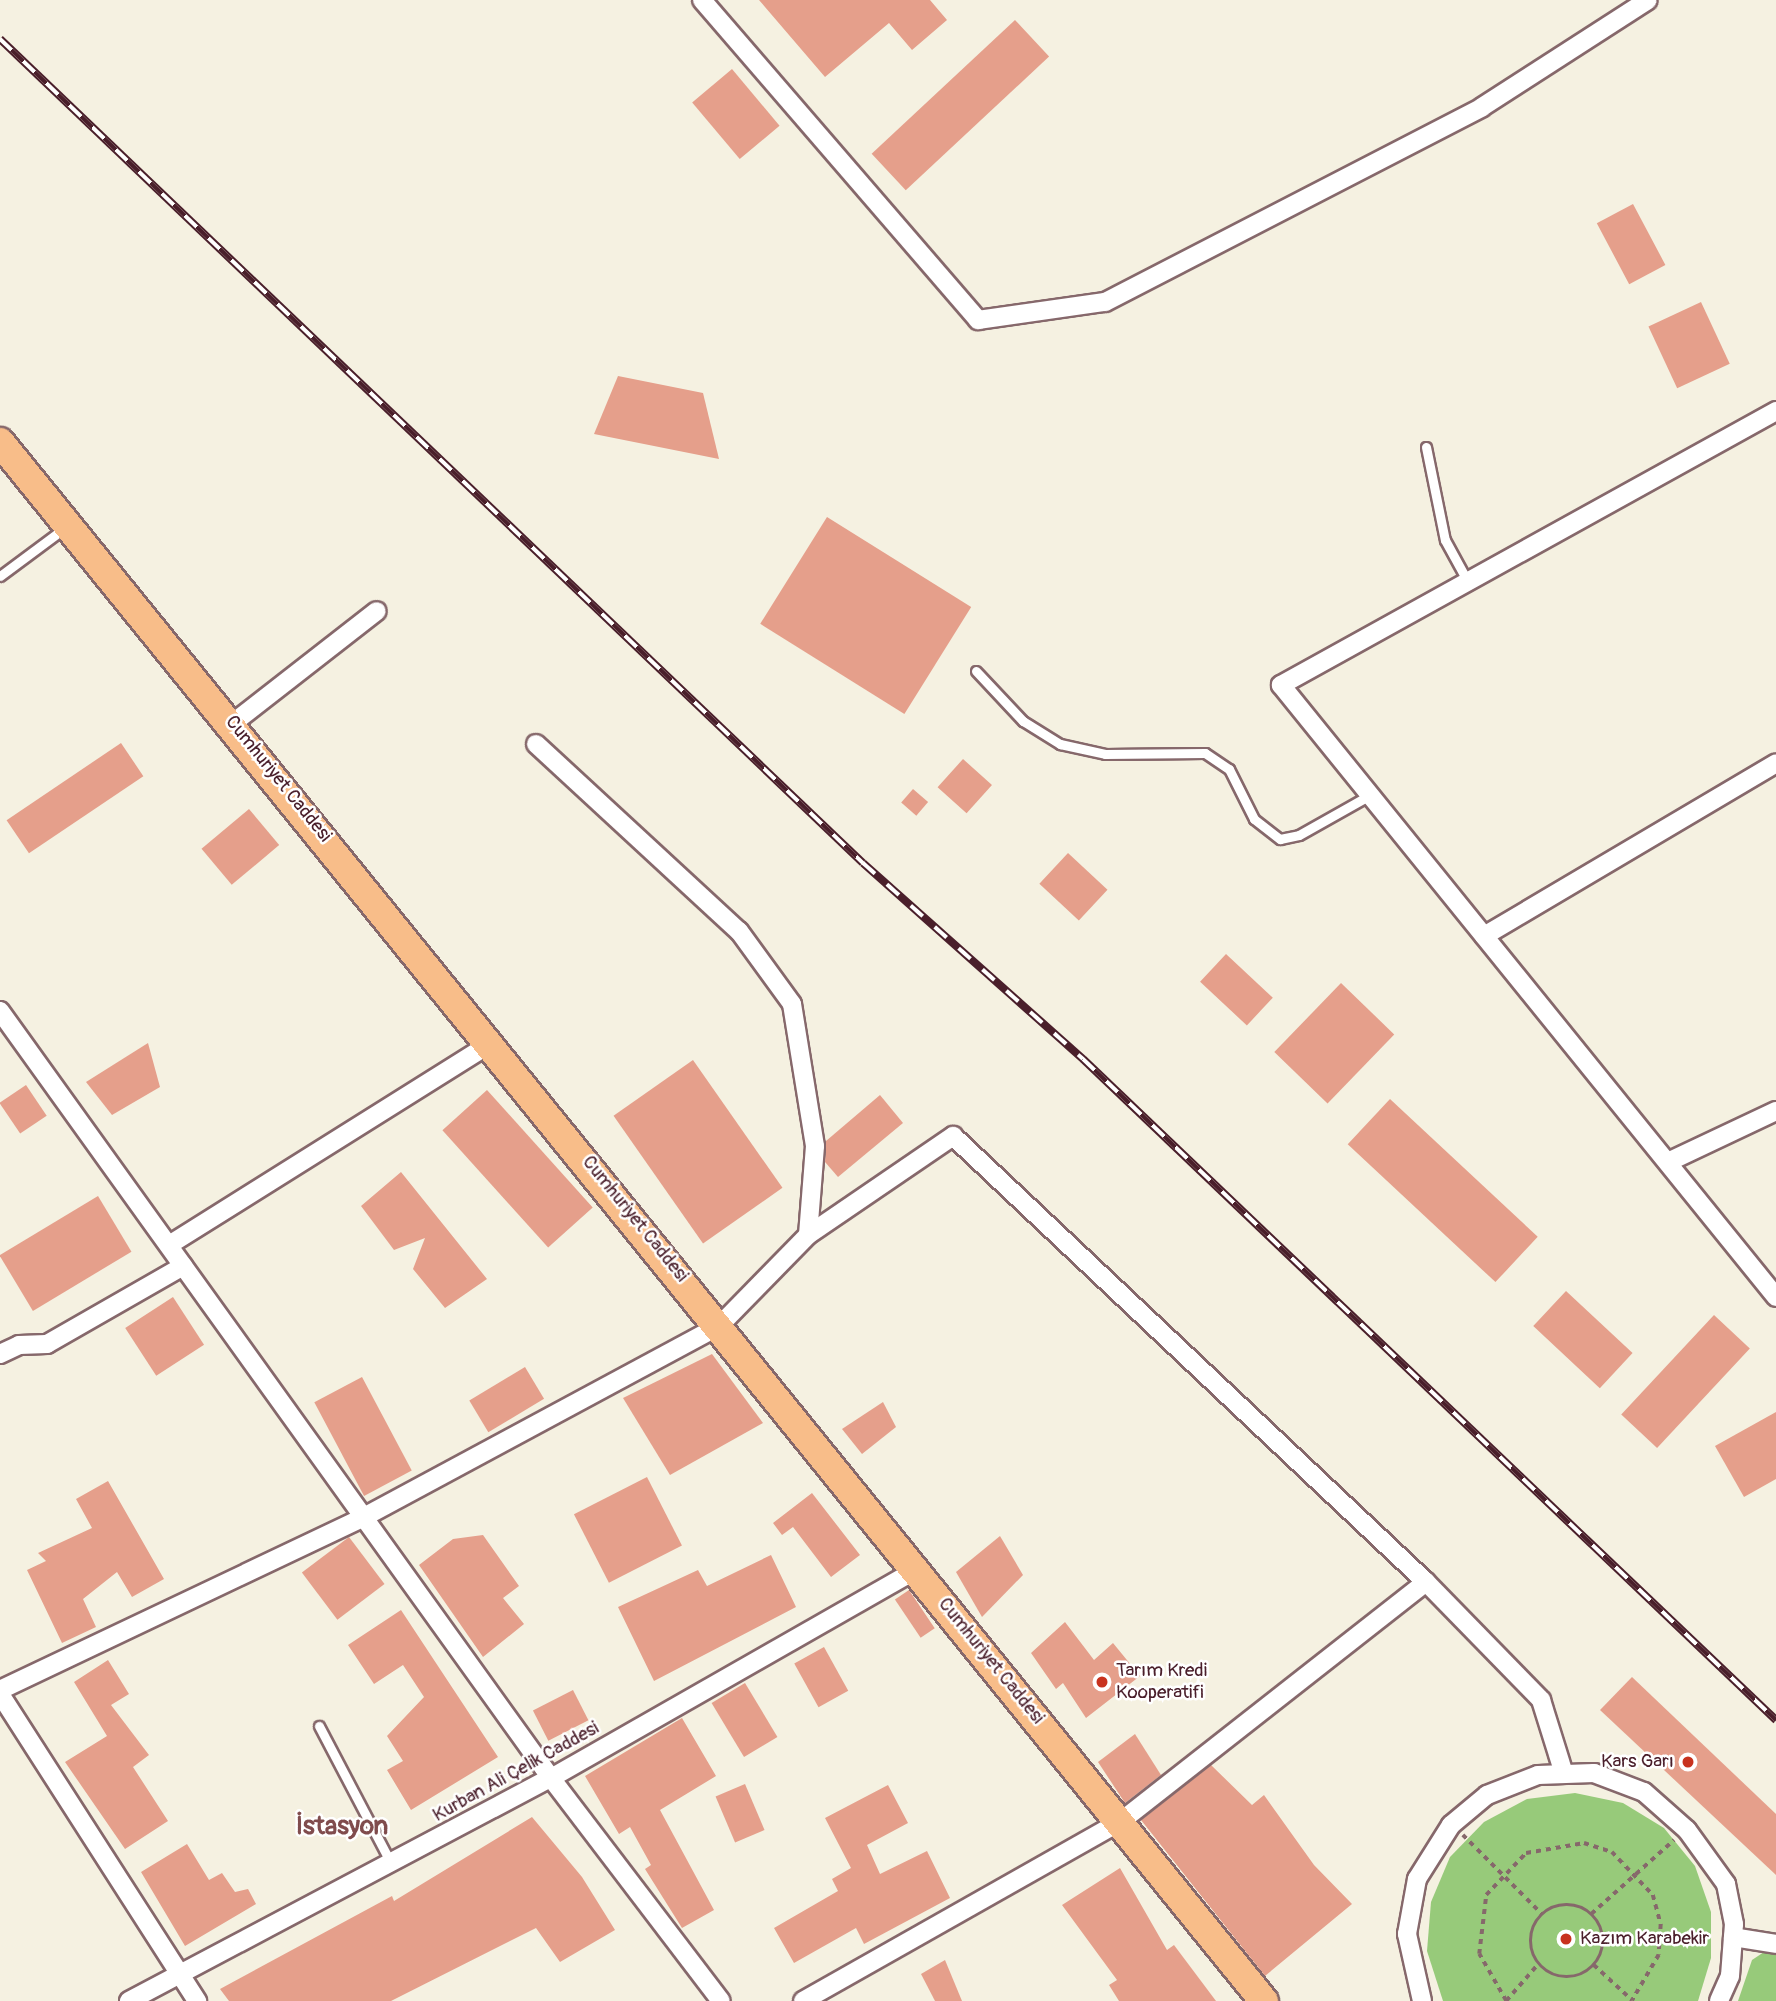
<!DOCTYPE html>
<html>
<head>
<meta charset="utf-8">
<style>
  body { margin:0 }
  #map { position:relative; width:1776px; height:2001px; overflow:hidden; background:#f5f1e1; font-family:Pangolin,sans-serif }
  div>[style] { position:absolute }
  .green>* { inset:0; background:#97ca7a }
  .building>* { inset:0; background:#e59f8b; transform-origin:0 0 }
  .path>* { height:3.5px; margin-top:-1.75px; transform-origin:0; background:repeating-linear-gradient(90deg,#86686b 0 5px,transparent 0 10px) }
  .path>.ring { margin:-1.75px; padding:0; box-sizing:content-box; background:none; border:3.5px solid #86686b; border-radius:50% }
  .roads { filter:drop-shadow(2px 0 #86686b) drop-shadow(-2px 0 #86686b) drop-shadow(0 2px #86686b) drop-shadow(0 -2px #86686b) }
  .lane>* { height:9px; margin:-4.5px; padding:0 4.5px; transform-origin:4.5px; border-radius:4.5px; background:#fff }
  .street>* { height:18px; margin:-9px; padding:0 9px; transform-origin:9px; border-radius:9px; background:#fff }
  .primary>* { height:28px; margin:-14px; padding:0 14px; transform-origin:14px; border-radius:14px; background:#f8bd89 }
  .rail>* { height:8px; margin-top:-4px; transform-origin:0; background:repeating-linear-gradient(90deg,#fff 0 16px,#4a1f2b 0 32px); box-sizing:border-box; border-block:2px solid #4a1f2b }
  .dots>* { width:19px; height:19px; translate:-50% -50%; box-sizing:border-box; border:4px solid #fff; border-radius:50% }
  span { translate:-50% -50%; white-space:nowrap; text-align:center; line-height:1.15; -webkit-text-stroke:5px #fff; paint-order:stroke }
  .street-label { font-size:19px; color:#4a1f2b }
  .poi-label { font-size:19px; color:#4a1f2b }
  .left { translate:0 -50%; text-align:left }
  .right { translate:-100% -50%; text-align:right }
  .district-label { font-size:26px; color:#804c4d; font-weight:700 }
</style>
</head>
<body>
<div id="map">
  <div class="green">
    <div style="clip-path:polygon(1575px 1793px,1623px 1803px,1664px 1828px,1695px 1866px,1711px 1912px,1711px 1958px,1698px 2001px,1443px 2001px,1427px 1951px,1431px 1902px,1450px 1857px,1484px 1822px,1527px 1799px)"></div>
    <div style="clip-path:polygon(1764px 1952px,1776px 1955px,1776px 2001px,1738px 2001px,1752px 1960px)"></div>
  </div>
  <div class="building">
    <div style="clip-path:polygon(759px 0,930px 0,947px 20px,912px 50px,889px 23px,825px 77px)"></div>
    <div style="left:1015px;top:20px;width:50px;height:196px;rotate:47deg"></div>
    <div style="left:732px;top:69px;width:74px;height:52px;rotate:50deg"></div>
    <div style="left:1633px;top:204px;width:69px;height:41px;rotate:62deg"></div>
    <div style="left:1701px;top:302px;width:68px;height:58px;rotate:65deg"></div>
    <div style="clip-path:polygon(618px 376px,703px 393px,719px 459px,594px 434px)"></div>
    <div style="left:827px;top:517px;width:170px;height:126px;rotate:32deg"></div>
    <div style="left:121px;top:743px;width:40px;height:138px;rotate:56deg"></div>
    <div style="left:963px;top:759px;width:39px;height:38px;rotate:42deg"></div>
    <div style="left:913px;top:789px;width:20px;height:18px;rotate:41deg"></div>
    <div style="left:249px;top:809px;width:47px;height:62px;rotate:50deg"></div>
    <div style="left:1068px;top:853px;width:54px;height:42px;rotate:43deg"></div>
    <div style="left:1226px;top:954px;width:64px;height:38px;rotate:43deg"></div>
    <div style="left:1341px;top:983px;width:74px;height:96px;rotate:44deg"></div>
    <div style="clip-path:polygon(148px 1043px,160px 1087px,112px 1115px,86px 1082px)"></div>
    <div style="left:693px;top:1060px;width:156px;height:97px;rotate:55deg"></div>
    <div style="left:26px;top:1085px;width:37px;height:32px;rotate:56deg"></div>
    <div style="left:487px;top:1090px;width:158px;height:60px;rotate:48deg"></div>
    <div style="clip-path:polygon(880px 1095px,903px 1123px,838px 1177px,825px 1162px,826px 1141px)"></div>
    <div style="left:1390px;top:1099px;width:202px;height:62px;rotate:43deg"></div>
    <div style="clip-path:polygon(401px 1172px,487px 1279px,445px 1308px,413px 1269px,425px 1238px,394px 1250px,361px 1206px)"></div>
    <div style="left:98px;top:1196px;width:65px;height:115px;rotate:59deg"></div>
    <div style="left:1566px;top:1291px;width:91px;height:48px;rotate:43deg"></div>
    <div style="left:173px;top:1297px;width:57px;height:57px;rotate:57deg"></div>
    <div style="left:1714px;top:1315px;width:49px;height:136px;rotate:43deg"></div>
    <div style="clip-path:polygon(712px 1354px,763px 1423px,670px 1475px,623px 1398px)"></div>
    <div style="left:525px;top:1367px;width:37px;height:65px;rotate:59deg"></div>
    <div style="left:362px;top:1377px;width:106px;height:54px;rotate:62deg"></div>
    <div style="clip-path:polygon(883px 1402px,896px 1427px,862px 1454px,842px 1429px)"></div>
    <div style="clip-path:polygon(1776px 1412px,1776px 1479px,1744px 1497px,1715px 1446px)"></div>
    <div style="left:647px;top:1477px;width:77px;height:82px;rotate:63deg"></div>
    <div style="clip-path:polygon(108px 1481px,164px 1579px,132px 1597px,117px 1572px,83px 1599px,96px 1627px,62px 1643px,27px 1570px,46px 1561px,38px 1553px,92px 1528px,76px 1499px)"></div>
    <div style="clip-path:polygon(812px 1493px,860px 1555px,831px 1577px,793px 1527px,782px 1535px,773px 1523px)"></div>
    <div style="clip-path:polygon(483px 1535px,519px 1586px,503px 1598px,524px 1624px,483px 1657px,419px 1565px,453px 1539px)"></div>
    <div style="clip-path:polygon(1000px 1536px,1023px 1575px,982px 1617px,956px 1572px)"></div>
    <div style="left:349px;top:1537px;width:59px;height:59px;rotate:53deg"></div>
    <div style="clip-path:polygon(771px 1555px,796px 1607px,654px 1681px,618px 1607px,698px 1570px,707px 1586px)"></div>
    <div style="left:909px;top:1590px;width:46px;height:17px;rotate:56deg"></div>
    <div style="clip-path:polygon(401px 1610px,498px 1757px,411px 1810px,387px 1770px,403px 1761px,387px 1736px,424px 1697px,403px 1665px,374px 1684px,348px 1645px)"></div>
    <div style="clip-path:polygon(1065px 1622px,1094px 1660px,1113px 1643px,1140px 1676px,1086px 1718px,1063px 1683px,1056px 1689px,1031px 1653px)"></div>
    <div style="left:824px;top:1647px;width:50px;height:34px;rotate:61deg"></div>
    <div style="clip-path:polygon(108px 1660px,129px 1694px,111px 1705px,149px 1755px,133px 1767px,168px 1821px,125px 1849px,65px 1762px,107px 1736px,74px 1682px)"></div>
    <div style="clip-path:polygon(1632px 1677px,1776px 1814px,1776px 1875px,1600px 1710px)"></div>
    <div style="left:745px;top:1683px;width:63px;height:39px;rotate:59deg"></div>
    <div style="left:573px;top:1690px;width:34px;height:45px;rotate:63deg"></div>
    <div style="clip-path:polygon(682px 1718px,716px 1776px,660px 1810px,714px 1910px,682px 1928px,645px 1869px,651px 1865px,630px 1827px,619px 1834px,585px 1776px)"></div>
    <div style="clip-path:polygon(1135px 1734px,1161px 1775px,1125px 1803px,1098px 1762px)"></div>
    <div style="clip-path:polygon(1211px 1765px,1252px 1805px,1264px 1795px,1314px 1865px,1352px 1904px,1265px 1976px,1141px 1820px)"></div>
    <div style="left:745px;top:1784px;width:50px;height:32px;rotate:67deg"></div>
    <div style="clip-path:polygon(888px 1785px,908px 1823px,867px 1845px,880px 1874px,927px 1851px,950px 1898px,864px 1944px,856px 1928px,794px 1963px,774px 1928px,838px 1891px,832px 1879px,851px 1868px,825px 1818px)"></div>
    <div style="clip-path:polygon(532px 1817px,582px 1877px,615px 1930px,560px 1962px,536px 1928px,391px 2001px,229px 2001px,220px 1989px,392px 1896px,394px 1901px)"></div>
    <div style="clip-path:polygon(187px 1844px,209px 1880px,222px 1873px,235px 1892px,248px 1889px,256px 1904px,185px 1946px,141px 1872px)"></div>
    <div style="clip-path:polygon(1120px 1868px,1167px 1950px,1174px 1945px,1216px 2001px,1119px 2001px,1109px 1985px,1117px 1980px,1062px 1905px)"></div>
    <div style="clip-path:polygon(945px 1960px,962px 2001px,935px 2001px,921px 1974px)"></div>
  </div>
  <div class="path">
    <div style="left:1463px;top:1835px;width:112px;rotate:45deg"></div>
    <div class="ring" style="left:1531px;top:1905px;width:68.5px;height:68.5px"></div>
    <div style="left:1591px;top:1914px;width:111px;rotate:-41.7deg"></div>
    <div style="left:1594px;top:1965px;width:52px;rotate:42.6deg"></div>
    <div style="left:1506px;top:2001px;width:54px;rotate:-119.9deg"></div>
    <div style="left:1479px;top:1954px;width:59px;rotate:-83.2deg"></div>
    <div style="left:1486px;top:1895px;width:58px;rotate:-46.4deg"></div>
    <div style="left:1526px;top:1853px;width:59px;rotate:-9.8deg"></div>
    <div style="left:1584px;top:1843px;width:29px;rotate:18deg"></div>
    <div style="left:1612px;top:1852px;width:59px;rotate:46.4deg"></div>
    <div style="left:1653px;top:1895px;width:30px;rotate:75deg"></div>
    <div style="left:1661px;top:1924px;width:31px;rotate:94deg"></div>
    <div style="left:1659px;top:1955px;width:53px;rotate:120.4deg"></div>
    <div style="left:1506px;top:2001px;width:50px;rotate:-49deg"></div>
  </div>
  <div class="roads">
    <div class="lane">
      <div style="left:1426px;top:447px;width:95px;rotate:78.5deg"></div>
      <div style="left:1445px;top:540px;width:48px;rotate:61.3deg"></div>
      <div style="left:0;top:576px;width:82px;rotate:-36.6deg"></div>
      <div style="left:976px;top:671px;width:69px;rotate:46.8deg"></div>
      <div style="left:1023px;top:721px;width:44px;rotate:31.9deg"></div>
      <div style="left:1060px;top:744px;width:46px;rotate:12.5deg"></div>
      <div style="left:1105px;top:754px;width:100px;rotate:-0.6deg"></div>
      <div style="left:1205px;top:753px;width:29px;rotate:34deg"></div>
      <div style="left:1229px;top:769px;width:56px;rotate:63.4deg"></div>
      <div style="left:1254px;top:819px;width:33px;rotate:38deg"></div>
      <div style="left:1280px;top:839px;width:19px;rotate:-12deg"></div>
      <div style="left:1299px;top:835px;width:81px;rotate:-29.4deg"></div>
      <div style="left:319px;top:1726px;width:155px;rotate:62.3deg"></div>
    </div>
    <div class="street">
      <div style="left:702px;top:0;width:423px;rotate:49.2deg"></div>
      <div style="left:978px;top:320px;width:128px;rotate:-8.1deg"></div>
      <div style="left:1105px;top:302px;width:424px;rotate:-27.3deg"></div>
      <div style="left:1482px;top:107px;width:197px;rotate:-32.8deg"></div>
      <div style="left:1776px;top:411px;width:566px;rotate:151.03deg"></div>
      <div style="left:1281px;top:685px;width:787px;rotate:51.03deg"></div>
      <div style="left:233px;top:723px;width:182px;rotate:-37.9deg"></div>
      <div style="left:536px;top:744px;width:276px;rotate:42.7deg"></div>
      <div style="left:739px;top:931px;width:90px;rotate:54deg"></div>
      <div style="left:792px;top:1004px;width:144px;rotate:80.8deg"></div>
      <div style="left:815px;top:1146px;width:89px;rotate:94.5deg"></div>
      <div style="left:1484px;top:936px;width:339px;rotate:-30.6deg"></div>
      <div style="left:0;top:1011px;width:944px;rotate:54.31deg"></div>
      <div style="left:551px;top:1778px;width:280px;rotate:52.7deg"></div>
      <div style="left:1668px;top:1162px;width:119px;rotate:-25.3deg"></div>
      <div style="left:169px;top:1245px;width:381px;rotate:-32.1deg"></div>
      <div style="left:0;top:1354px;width:21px;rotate:-25deg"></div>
      <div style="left:19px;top:1345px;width:28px;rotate:-2deg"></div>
      <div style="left:47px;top:1344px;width:157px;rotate:-29.8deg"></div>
      <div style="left:0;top:1690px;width:403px;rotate:-25.4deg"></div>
      <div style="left:364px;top:1517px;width:404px;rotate:-28.3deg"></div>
      <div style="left:720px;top:1325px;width:126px;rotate:-45.6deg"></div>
      <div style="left:808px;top:1235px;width:176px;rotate:-34.3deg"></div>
      <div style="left:953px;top:1136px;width:650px;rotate:43.32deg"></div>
      <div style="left:1426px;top:1582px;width:165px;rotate:45.7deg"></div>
      <div style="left:1541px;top:1700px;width:77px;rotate:72.7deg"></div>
      <div style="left:0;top:1694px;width:365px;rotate:57.3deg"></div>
      <div style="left:1733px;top:1937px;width:44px;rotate:9.2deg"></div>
      <div style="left:129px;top:2001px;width:477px;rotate:-27.9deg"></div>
      <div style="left:551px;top:1778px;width:421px;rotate:-29.7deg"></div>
      <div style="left:803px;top:2001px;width:364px;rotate:-29.5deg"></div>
      <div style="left:1120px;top:1822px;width:389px;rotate:-38.1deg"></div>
      <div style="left:1422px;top:2001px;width:69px;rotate:-102.6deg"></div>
      <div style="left:1407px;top:1934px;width:56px;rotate:-79.7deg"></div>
      <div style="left:1417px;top:1879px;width:64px;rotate:-57.8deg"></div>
      <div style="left:1451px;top:1825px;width:47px;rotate:-39.8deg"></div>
      <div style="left:1487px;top:1795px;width:55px;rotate:-21.4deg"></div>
      <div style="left:1538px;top:1775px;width:56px;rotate:-2deg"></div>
      <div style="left:1594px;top:1773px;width:53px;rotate:20.8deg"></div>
      <div style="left:1644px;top:1792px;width:57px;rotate:41.5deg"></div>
      <div style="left:1687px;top:1830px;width:67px;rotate:54.2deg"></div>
      <div style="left:1726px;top:1884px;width:41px;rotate:78.7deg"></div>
      <div style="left:1734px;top:1924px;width:52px;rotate:94.4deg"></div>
      <div style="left:1730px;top:1976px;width:27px;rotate:114deg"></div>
    </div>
    <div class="primary">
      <div style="left:0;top:442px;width:2007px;rotate:50.97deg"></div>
    </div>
  </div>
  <div class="rail">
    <div style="left:0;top:39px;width:1193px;rotate:43.68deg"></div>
    <div style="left:863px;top:863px;width:295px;rotate:41.7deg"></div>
    <div style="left:1083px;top:1059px;width:958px;rotate:43.65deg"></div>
  </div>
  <div class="dots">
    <div style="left:1102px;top:1682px;background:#c8321e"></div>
    <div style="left:1688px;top:1762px;background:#c8321e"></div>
    <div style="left:1566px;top:1939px;background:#c8321e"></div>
  </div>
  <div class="street-label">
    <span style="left:278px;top:779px;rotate:51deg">Cumhuriyet Caddesi</span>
    <span style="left:635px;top:1219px;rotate:51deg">Cumhuriyet Caddesi</span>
    <span style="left:991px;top:1661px;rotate:51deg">Cumhuriyet Caddesi</span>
    <span style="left:516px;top:1772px;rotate:-29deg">Kurban Ali Çelik Caddesi</span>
  </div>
  <div class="poi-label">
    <span class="left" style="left:1116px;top:1682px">Tarım Kredi<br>Kooperatifi</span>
    <span class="right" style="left:1674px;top:1762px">Kars Garı</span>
    <span class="left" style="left:1580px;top:1939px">Kazım Karabekir</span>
  </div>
  <div class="district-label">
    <span style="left:342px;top:1827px">İstasyon</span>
  </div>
</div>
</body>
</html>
